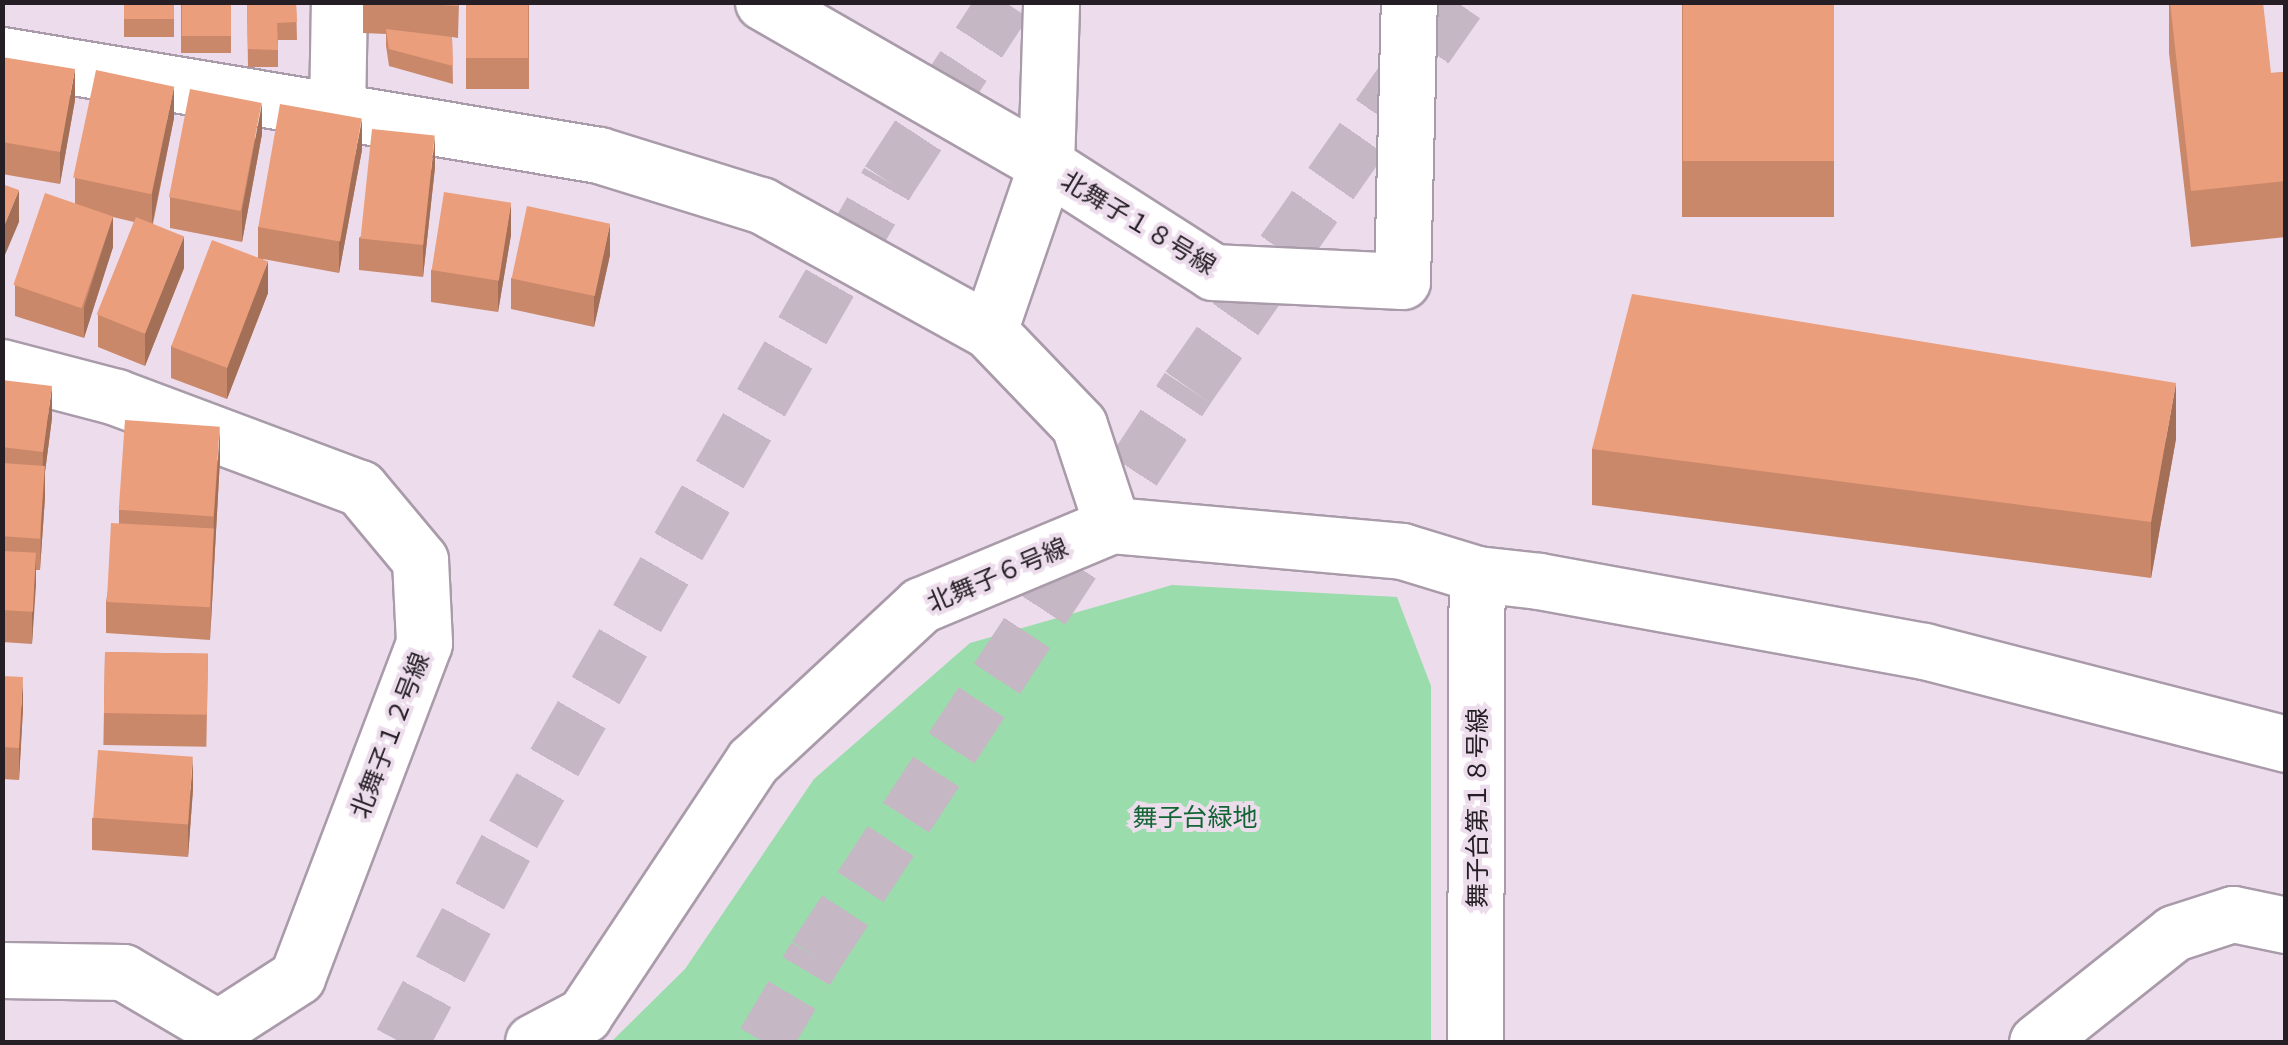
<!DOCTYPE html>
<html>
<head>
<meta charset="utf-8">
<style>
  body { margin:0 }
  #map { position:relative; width:2288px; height:1045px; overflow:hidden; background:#edddec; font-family:"Noto Sans","Noto Sans JP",sans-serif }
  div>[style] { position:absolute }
  .green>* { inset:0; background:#9adcac }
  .motorway-tunnel>* { height:55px; margin-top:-27.5px; transform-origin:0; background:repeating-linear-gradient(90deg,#c5b7c4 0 55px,transparent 0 83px) }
  .roads { filter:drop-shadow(2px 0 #a99ba9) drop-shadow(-2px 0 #a99ba9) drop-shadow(0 2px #a99ba9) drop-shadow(0 -2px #a99ba9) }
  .minor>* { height:55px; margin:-27.5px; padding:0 27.5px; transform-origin:27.5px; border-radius:27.5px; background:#fff }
  .wall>* { inset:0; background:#ca886b; transform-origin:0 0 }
  .shaded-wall>* { inset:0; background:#a46f57 }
  .building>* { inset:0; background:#eb9e7c; transform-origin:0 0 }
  span { translate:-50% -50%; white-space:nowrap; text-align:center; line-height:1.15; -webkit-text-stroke:8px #edddec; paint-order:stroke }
  .street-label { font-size:25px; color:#251f25 }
  .park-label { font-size:25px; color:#126435 }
  .frame { position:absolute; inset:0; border:5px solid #251f25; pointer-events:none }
</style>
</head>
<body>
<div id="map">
  <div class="green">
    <div style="clip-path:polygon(1172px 585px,1397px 597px,1431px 686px,1431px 1042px,611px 1042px,685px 969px,814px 779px,970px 643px)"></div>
  </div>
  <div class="motorway-tunnel">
    <div style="left:401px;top:1042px;width:236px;rotate:-61.7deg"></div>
    <div style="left:513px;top:834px;width:753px;rotate:-60.13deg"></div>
    <div style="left:888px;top:181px;width:214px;rotate:-56.8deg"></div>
    <div style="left:764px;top:1042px;width:100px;rotate:-59.3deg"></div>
    <div style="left:815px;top:956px;width:680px;rotate:-56.75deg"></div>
    <div style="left:1188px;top:387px;width:470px;rotate:-55deg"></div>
  </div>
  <div class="roads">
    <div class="minor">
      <div style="left:763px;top:2px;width:327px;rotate:29.9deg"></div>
      <div style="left:1046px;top:165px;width:198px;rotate:32.6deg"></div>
      <div style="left:1213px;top:272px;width:189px;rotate:2.7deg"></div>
      <div style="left:1402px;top:281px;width:279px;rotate:-88.6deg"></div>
      <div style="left:2px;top:55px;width:605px;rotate:9.51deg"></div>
      <div style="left:599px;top:155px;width:170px;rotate:17.2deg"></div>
      <div style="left:761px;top:205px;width:260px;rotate:28.9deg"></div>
      <div style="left:989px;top:331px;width:130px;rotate:46.2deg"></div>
      <div style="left:1079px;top:425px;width:105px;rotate:71.7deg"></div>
      <div style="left:337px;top:113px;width:111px;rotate:-89deg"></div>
      <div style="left:989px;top:331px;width:176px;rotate:-71deg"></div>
      <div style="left:1046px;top:165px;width:163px;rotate:-88.2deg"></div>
      <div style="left:2px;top:367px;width:118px;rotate:14.7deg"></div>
      <div style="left:116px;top:397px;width:260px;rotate:20.5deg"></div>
      <div style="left:360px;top:488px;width:94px;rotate:50.2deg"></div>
      <div style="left:420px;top:560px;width:83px;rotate:87.2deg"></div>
      <div style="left:424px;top:643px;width:357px;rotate:110.8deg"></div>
      <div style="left:297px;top:977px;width:94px;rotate:147.2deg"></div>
      <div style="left:2px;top:970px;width:121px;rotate:0.9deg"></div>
      <div style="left:123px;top:972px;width:110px;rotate:30.5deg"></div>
      <div style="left:218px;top:1028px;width:14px;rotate:90deg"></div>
      <div style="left:533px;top:1042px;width:58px;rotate:-27.9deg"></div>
      <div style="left:584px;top:1015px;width:305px;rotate:-56.4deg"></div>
      <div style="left:753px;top:761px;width:229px;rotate:-42.9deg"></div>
      <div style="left:921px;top:605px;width:207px;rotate:-22.7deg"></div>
      <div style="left:1112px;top:525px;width:291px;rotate:5.1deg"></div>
      <div style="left:1402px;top:551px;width:78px;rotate:17deg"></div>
      <div style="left:1477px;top:574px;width:62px;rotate:6.4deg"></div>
      <div style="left:1539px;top:581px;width:391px;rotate:10.3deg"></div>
      <div style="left:1924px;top:651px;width:374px;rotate:14.4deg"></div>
      <div style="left:1475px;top:1042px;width:468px;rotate:-89.8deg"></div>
      <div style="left:2037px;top:1042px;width:175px;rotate:-38.5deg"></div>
      <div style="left:2174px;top:933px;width:62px;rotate:-17.9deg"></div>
      <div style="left:2233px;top:914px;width:54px;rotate:11.7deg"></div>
    </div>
  </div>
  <div class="wall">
    <div style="left:124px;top:2px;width:50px;height:35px"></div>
    <div style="left:181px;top:2px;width:50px;height:51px"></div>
    <div style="clip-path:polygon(247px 2px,296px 2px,297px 40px,278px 40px,278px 67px,248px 67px)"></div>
    <div style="clip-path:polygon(363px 2px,459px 2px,458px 38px,452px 37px,453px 84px,389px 66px,386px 46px,386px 34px,363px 33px)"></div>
    <div style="left:466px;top:2px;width:63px;height:87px"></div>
    <div style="left:1682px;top:2px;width:152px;height:215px"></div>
    <div style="clip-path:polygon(2169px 2px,2271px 73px,2286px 72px,2286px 237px,2191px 247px,2169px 53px)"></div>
    <div style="clip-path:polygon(2px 57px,75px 100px,60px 184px,2px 174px)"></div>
    <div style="clip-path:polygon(174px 118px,153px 224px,184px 268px,145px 366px,98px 347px,98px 315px,134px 222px,113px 217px,113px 247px,84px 338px,15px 316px,15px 285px,75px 203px,75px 178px)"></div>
    <div style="clip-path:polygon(262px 134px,242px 242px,170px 228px,170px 197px)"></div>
    <div style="clip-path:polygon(362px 150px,339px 273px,263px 259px,268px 293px,227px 399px,171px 378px,171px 346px,258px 257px,258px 227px)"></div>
    <div style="clip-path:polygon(435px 167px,423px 277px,359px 270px,359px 238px)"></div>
    <div style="clip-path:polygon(511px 235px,498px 312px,431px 302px,431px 270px)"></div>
    <div style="clip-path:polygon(610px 255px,594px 327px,511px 309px,511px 278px)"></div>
    <div style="clip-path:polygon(2px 380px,52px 418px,45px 472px,45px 497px,40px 570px,36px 570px,32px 644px,2px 642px)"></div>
    <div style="clip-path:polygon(2176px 439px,2151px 578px,1592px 505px,1592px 449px)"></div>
    <div style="clip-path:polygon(220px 459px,210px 640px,106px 633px,106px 602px,119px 524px,119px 510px)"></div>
    <div style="left:105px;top:652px;width:103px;height:93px;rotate:1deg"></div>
    <div style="clip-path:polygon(2px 676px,23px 708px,19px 780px,2px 779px)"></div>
    <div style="clip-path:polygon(193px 789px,188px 857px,92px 850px,92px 818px)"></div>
  </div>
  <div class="shaded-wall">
    <div style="clip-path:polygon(75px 69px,75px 100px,60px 184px,60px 152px)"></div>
    <div style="clip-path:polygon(174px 86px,174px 118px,152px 225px,152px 194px)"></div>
    <div style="clip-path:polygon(262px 103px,262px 134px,242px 242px,242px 210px)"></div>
    <div style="clip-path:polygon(362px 119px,362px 150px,339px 273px,339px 241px)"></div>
    <div style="clip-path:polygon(435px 136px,435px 167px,423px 277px,423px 245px)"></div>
    <div style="clip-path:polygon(19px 190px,19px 222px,2px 262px,2px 231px)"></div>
    <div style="clip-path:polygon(511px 203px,511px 235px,498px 312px,498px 281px)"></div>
    <div style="clip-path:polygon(113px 216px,113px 247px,84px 338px,84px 307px)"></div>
    <div style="clip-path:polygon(610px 224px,610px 255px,594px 327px,594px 296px)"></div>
    <div style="clip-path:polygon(184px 236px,184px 268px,145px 366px,145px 334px)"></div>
    <div style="clip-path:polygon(268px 261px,268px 293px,227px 399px,227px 367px)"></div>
    <div style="clip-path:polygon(2176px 383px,2176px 439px,2151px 578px,2151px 522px)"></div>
    <div style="clip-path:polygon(52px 386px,52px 418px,45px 472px,45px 497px,40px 570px,43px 452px)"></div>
    <div style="clip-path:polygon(220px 427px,220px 459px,210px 640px,214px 516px)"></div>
    <div style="clip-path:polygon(36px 553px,36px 585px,32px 644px,32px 612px)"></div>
    <div style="clip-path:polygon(23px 677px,23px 708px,19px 780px,19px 748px)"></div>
    <div style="clip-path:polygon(193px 757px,193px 789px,188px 857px,188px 825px)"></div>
  </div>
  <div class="building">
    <div style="left:124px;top:2px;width:50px;height:17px"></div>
    <div style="left:182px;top:2px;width:49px;height:34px"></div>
    <div style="clip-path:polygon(247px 2px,296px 2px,297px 22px,277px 23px,278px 50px,248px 49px)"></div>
    <div style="clip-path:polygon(388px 2px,458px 2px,458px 6px)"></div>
    <div style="left:466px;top:2px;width:62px;height:56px"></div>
    <div style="left:1683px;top:2px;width:151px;height:159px"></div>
    <div style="clip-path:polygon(2170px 2px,2263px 2px,2271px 73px,2286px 72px,2286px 181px,2191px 191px)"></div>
    <div style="clip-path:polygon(386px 29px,452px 37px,453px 66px,389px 49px)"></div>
    <div style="clip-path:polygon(2px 57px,75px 69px,60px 152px,2px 142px)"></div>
    <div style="left:96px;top:70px;width:80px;height:110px;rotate:12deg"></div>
    <div style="left:190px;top:89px;width:73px;height:110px;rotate:11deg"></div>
    <div style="left:280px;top:104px;width:83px;height:125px;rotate:10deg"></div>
    <div style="left:372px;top:129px;width:63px;height:110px;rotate:6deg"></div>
    <div style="clip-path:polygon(2px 184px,19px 190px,2px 231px)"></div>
    <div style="left:444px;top:192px;width:68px;height:79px;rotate:9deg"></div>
    <div style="left:45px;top:193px;width:72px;height:97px;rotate:19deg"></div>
    <div style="left:527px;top:206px;width:85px;height:74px;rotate:12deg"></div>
    <div style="left:136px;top:217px;width:52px;height:105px;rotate:22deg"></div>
    <div style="left:212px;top:240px;width:60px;height:114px;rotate:21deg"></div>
    <div style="clip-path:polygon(1632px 294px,2176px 383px,2151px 522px,1592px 449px)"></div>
    <div style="clip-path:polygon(2px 380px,52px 386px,43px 452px,2px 447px)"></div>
    <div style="left:125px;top:420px;width:95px;height:90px;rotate:4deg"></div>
    <div style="left:2px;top:463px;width:43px;height:73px;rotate:4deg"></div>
    <div style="left:111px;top:523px;width:103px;height:79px;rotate:3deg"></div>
    <div style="left:2px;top:551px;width:34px;height:59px;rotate:3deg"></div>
    <div style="left:105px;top:652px;width:103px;height:61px;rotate:1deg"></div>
    <div style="clip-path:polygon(2px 676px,23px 677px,19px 748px,2px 747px)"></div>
    <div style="left:98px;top:750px;width:95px;height:68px;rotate:4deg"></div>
  </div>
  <div class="street-label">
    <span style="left:1139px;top:222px;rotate:31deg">北舞子１８号線</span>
    <span style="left:997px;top:574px;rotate:-23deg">北舞子６号線</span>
    <span style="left:389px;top:735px;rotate:-69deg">北舞子１２号線</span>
    <span style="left:1476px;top:808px;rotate:-90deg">舞子台第１８号線</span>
  </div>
  <div class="park-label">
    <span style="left:1195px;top:816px">舞子台緑地</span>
  </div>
  <div class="frame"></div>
</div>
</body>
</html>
